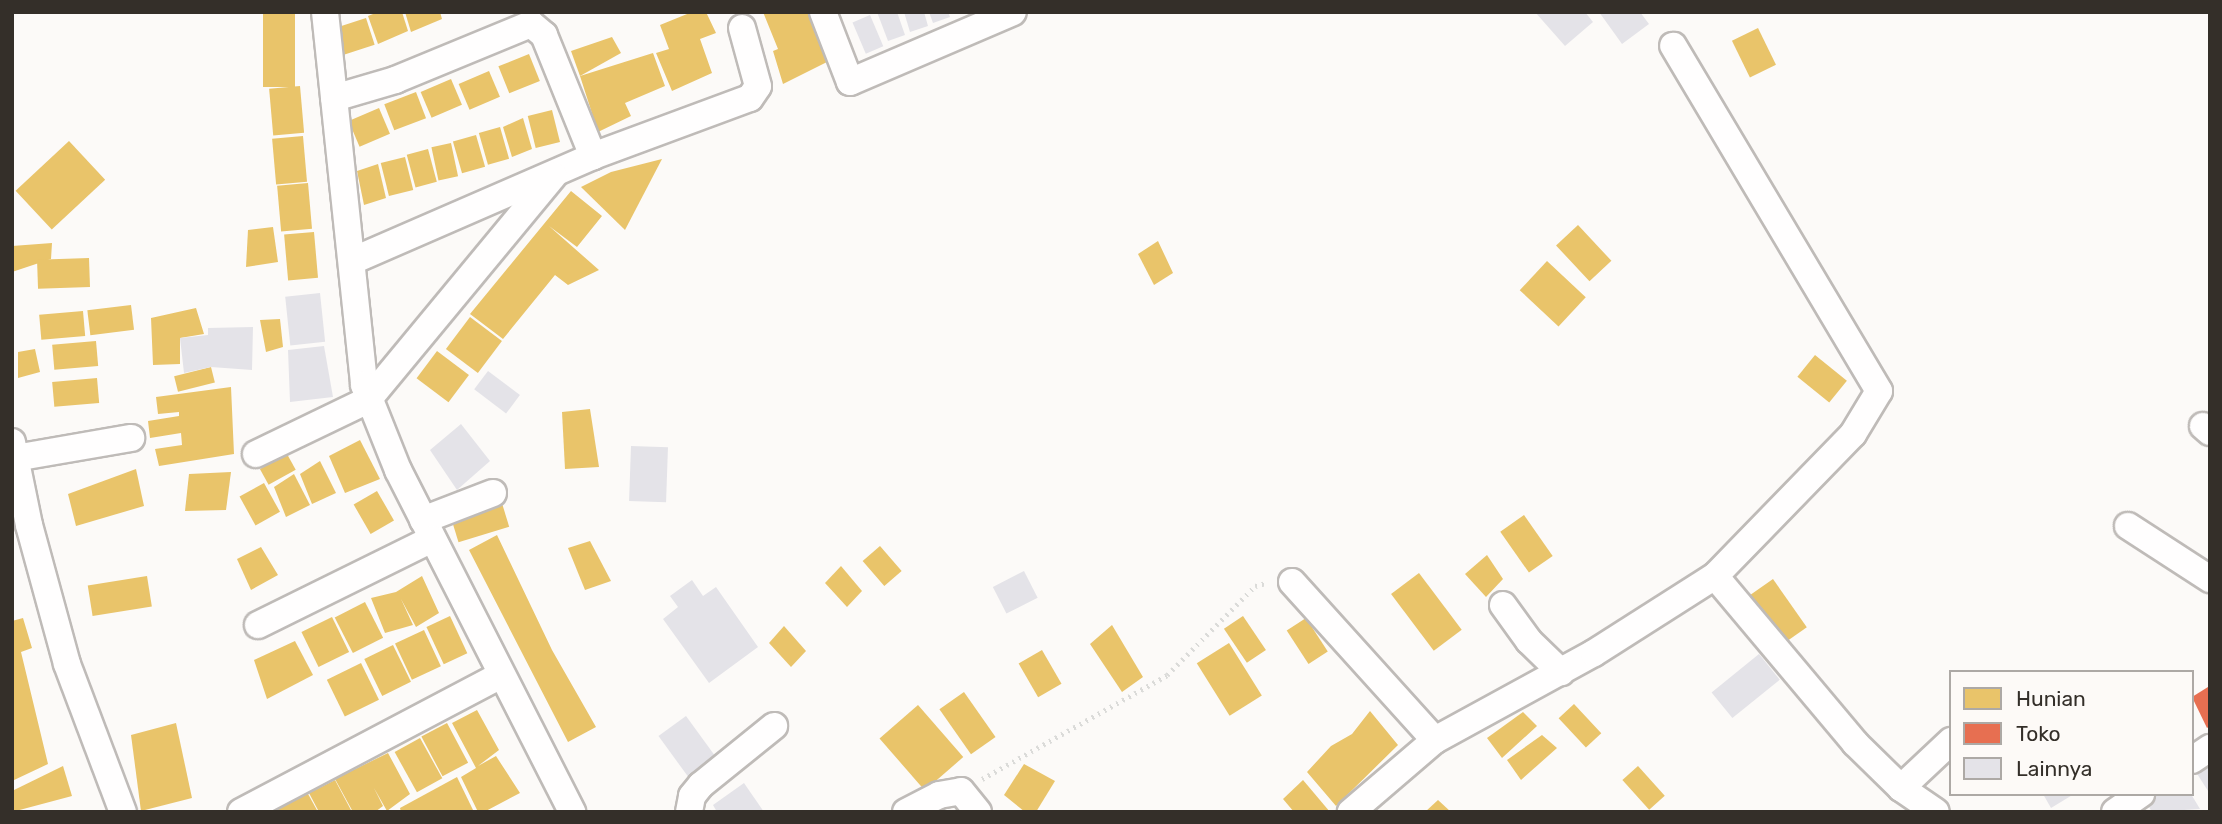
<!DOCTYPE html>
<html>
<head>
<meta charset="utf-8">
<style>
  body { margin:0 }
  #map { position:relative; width:2222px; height:824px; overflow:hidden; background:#fcfaf8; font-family:Rubik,sans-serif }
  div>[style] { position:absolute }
  .homes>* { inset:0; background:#e9c46a; transform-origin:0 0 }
  .shops>* { inset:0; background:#e76f51 }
  .building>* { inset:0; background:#e4e3e8; transform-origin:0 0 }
  .path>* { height:4.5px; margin-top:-2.25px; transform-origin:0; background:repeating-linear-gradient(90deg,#dbdbd9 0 2px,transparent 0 7px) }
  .roads { filter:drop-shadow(2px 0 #bfbbb8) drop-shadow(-2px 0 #bfbbb8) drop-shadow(0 2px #bfbbb8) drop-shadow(0 -2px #bfbbb8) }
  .minor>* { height:26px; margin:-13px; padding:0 13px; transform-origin:13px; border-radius:13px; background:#fffefe }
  span { translate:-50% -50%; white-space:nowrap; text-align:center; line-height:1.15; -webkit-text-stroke:7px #fdfaf7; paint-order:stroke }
  .frame { position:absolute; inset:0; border:14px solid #342f29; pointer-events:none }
  .legend { position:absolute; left:1949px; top:670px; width:245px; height:126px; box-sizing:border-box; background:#fdfaf7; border:2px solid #ada9a5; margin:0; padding:9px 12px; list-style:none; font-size:21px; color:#342f29 }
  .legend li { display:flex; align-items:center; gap:14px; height:35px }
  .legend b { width:35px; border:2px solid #ada9a5 }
</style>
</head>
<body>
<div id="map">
  <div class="homes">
    <div style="left:263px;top:12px;width:32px;height:75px"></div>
    <div style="clip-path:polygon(378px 12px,402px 12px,408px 31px,378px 44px,368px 16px)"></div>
    <div style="clip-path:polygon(405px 12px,440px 12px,442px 19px,411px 32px)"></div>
    <div style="clip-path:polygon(692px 12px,706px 12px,716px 33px,700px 39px,712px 73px,672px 91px,656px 53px,669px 49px,660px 25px)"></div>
    <div style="clip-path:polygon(763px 12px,811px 12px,829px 61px,783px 84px,773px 51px,778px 49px)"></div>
    <div style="left:366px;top:18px;width:28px;height:34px;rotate:72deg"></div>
    <div style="left:1758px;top:28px;width:41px;height:29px;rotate:64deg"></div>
    <div style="clip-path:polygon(612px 37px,621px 53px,580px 76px,571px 51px)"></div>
    <div style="clip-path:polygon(653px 53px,665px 86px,625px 103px,631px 116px,598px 132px,580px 76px)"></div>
    <div style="left:529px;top:54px;width:29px;height:33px;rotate:68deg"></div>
    <div style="left:489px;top:71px;width:28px;height:33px;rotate:67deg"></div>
    <div style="left:451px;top:79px;width:28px;height:33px;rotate:67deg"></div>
    <div style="left:300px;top:86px;width:47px;height:31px;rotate:85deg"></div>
    <div style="left:416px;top:92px;width:28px;height:34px;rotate:69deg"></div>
    <div style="left:379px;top:108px;width:28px;height:33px;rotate:67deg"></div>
    <div style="left:552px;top:110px;width:33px;height:25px;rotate:76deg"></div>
    <div style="clip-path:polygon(523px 118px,532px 149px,512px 157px,503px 127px)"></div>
    <div style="left:500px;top:127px;width:33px;height:22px;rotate:74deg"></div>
    <div style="left:476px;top:135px;width:33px;height:24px;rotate:74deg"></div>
    <div style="left:303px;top:136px;width:46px;height:31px;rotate:85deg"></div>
    <div style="left:69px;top:141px;width:53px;height:73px;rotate:47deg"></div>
    <div style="left:451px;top:143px;width:34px;height:20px;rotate:78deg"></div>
    <div style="left:428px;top:149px;width:34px;height:22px;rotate:75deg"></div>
    <div style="left:405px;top:157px;width:34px;height:25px;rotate:76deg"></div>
    <div style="clip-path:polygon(662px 159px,625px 230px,581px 187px,611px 172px)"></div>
    <div style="clip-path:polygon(378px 164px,386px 198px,364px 205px,357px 171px)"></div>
    <div style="left:308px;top:183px;width:46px;height:31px;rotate:85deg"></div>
    <div style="clip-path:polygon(571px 191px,602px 216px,577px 247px,549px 226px,599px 270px,568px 285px,555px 275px,503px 339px,470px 314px)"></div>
    <div style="left:1578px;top:225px;width:49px;height:30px;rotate:47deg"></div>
    <div style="clip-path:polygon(273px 227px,278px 262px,246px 267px,248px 230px)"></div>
    <div style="left:314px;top:232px;width:46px;height:30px;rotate:85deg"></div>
    <div style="clip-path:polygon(1158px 241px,1173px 273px,1154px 285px,1138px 254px)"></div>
    <div style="clip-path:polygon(52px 243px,51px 259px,12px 272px,12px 246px)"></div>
    <div style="left:89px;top:258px;width:29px;height:52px;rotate:88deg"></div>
    <div style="left:1547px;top:261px;width:53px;height:40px;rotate:43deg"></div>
    <div style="left:131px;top:305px;width:25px;height:44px;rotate:83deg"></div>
    <div style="clip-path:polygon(196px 308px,204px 334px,180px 338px,180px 364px,153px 365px,151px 318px)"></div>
    <div style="left:83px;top:311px;width:25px;height:44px;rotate:85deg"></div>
    <div style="left:470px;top:317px;width:40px;height:40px;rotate:37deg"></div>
    <div style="clip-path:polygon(280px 319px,283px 347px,266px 352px,260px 320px)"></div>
    <div style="left:96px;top:341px;width:25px;height:44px;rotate:85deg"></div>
    <div style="clip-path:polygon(35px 349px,40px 372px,18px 378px,18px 352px)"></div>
    <div style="left:437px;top:351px;width:40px;height:34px;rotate:37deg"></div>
    <div style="left:1815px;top:355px;width:41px;height:28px;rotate:39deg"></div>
    <div style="left:211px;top:367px;width:16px;height:38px;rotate:76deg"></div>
    <div style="left:97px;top:378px;width:25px;height:45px;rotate:85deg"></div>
    <div style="clip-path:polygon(231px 387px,234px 454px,159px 466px,155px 449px,182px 445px,181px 433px,150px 438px,148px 421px,179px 416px,179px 412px,158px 414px,156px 397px)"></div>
    <div style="clip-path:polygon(590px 409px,599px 467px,565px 469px,562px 412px)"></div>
    <div style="clip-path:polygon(360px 440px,380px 479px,345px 493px,329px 456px)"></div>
    <div style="left:287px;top:454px;width:18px;height:31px;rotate:61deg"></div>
    <div style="clip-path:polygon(320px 461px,336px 493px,312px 504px,300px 474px)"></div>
    <div style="clip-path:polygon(136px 469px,144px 506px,76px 526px,68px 494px)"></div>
    <div style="clip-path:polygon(231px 472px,226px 510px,185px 511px,189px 474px)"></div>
    <div style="clip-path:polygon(294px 474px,310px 505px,286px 517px,274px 487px)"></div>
    <div style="left:264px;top:483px;width:33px;height:28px;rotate:61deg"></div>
    <div style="left:377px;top:491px;width:34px;height:27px;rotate:60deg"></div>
    <div style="left:501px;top:500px;width:28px;height:53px;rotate:73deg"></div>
    <div style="left:1524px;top:515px;width:50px;height:29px;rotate:55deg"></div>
    <div style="clip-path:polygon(497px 535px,552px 650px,596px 727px,568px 742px,469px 550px)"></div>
    <div style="clip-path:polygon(590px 541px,611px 581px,585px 590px,568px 548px)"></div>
    <div style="left:880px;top:546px;width:33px;height:23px;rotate:49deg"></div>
    <div style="clip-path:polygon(261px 547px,278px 575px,251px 590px,237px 559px)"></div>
    <div style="clip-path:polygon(1487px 555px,1503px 579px,1486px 597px,1465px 574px)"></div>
    <div style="clip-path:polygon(841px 566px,862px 591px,847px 607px,825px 583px)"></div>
    <div style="left:1419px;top:573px;width:71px;height:35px;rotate:53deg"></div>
    <div style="left:147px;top:576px;width:31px;height:60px;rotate:81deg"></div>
    <div style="clip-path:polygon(422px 576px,439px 613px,416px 627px,401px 599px,413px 625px,385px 633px,371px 598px,396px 592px)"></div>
    <div style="left:1773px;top:579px;width:59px;height:34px;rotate:55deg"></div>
    <div style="left:365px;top:602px;width:40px;height:34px;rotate:63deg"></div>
    <div style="left:450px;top:616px;width:41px;height:26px;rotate:65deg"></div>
    <div style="left:1243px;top:616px;width:41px;height:23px;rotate:56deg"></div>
    <div style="left:332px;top:617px;width:39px;height:34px;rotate:64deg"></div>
    <div style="clip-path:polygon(23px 618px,32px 648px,21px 652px,48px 764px,12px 781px,12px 621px)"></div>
    <div style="left:1306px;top:618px;width:40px;height:23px;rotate:57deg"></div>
    <div style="clip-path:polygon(1112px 625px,1143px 677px,1122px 692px,1090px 644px)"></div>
    <div style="clip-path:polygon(784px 626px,806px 651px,791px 667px,769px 643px)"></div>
    <div style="left:424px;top:630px;width:40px;height:32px;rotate:65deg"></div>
    <div style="clip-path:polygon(295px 641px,313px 675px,267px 699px,254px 660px)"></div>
    <div style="left:1229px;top:643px;width:62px;height:38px;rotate:58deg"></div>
    <div style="left:393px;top:645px;width:41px;height:32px;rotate:64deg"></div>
    <div style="left:1042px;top:650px;width:39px;height:27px;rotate:60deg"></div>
    <div style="left:361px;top:663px;width:41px;height:38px;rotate:64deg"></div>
    <div style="left:964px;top:692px;width:55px;height:30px;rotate:55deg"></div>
    <div style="left:1574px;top:704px;width:40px;height:21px;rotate:47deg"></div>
    <div style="left:918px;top:705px;width:69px;height:51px;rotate:49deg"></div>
    <div style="clip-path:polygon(477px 710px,499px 750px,478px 766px,496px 756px,520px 793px,484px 812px,478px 812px,461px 777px,476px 768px,452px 723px)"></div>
    <div style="clip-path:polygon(1370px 711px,1398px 745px,1336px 806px,1307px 772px,1331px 746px,1352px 734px)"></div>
    <div style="clip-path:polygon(1523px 712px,1537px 726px,1502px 758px,1487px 738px)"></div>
    <div style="clip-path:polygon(176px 723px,192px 798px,141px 811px,131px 735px)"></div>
    <div style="left:447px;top:723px;width:45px;height:29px;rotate:62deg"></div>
    <div style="clip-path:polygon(1542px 735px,1557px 748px,1521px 780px,1507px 760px)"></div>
    <div style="left:420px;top:738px;width:46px;height:29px;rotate:61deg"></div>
    <div style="clip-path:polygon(388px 753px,410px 794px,387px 811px,374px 788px,383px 806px,375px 812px,353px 812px,335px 779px)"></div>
    <div style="clip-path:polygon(1024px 764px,1055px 781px,1036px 812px,1025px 812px,1004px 795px)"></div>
    <div style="clip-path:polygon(63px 766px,72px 796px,12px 812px,12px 791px)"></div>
    <div style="left:1638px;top:766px;width:40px;height:21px;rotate:48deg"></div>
    <div style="clip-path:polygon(457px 777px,474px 812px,401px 812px,400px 808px)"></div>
    <div style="clip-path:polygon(335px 780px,352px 812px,319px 812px,309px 793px)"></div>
    <div style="clip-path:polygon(1303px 780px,1330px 812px,1294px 812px,1283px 799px)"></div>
    <div style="clip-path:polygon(307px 792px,318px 812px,272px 812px,282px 805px)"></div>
    <div style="clip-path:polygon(1438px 800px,1451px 812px,1425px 812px)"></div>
  </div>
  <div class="shops">
    <div style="clip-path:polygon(2208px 687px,2210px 726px,2207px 728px,2192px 697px)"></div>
  </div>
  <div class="building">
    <div style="clip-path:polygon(877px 12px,897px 12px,905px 35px,888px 41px)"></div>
    <div style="clip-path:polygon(904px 12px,924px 12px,928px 26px,910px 32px)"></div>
    <div style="clip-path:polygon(929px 12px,948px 12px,950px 17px,933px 23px)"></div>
    <div style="clip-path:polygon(1535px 12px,1585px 12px,1593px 22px,1565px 46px)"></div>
    <div style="clip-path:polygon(1599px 12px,1640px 12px,1649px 24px,1622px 44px)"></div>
    <div style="left:870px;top:15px;width:34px;height:19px;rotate:67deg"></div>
    <div style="left:320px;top:293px;width:49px;height:35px;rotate:84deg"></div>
    <div style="clip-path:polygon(253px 327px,252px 370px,211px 367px,184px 373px,180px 338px,208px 335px,208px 328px)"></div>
    <div style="clip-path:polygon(324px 346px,333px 397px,290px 402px,288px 350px)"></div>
    <div style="left:488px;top:371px;width:40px;height:23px;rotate:37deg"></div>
    <div style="clip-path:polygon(461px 424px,490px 461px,457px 490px,430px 450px)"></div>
    <div style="left:631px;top:446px;width:37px;height:55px;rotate:2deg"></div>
    <div style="left:1024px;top:571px;width:30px;height:35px;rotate:63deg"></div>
    <div style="clip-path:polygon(692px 580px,703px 596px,716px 587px,758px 647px,709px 683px,663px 619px,678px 607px,670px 596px)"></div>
    <div style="left:1759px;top:654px;width:33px;height:61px;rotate:51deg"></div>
    <div style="left:686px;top:716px;width:52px;height:34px;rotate:54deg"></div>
    <div style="clip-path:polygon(2210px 752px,2210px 794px,2192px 766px)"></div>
    <div style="clip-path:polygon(744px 783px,764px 812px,717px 812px,713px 805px)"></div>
    <div style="clip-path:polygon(2043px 794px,2074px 794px,2051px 808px)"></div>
    <div style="clip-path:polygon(2158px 794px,2191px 794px,2200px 809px,2152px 812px,2146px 802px)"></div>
  </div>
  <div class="path">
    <div style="left:982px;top:779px;width:212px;rotate:-29.3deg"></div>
    <div style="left:1167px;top:675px;width:125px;rotate:-45.3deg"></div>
    <div style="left:1255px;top:586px;width:11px;rotate:-15deg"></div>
  </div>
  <div class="roads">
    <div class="minor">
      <div style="left:325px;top:12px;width:375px;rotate:84deg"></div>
      <div style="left:364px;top:385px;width:92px;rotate:68.2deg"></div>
      <div style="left:398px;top:470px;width:384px;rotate:63deg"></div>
      <div style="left:823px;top:12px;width:75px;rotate:68.9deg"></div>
      <div style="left:850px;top:82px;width:177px;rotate:-23.2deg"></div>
      <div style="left:334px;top:98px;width:64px;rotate:-16.4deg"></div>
      <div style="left:395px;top:80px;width:147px;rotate:-22.4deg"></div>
      <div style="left:531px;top:24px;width:17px;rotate:40deg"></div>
      <div style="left:544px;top:35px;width:131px;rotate:68deg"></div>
      <div style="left:352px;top:261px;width:263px;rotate:-23.5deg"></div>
      <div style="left:593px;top:156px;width:167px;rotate:-20.3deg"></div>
      <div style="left:750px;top:98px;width:14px;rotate:-56deg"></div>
      <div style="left:758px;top:86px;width:60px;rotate:-105.4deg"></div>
      <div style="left:2203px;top:426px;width:9px;rotate:41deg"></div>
      <div style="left:12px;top:442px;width:85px;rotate:78.4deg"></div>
      <div style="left:29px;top:525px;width:144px;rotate:74.7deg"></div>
      <div style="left:67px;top:664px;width:158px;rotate:69.3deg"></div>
      <div style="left:256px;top:454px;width:124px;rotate:-25.7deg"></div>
      <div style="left:368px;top:400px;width:291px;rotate:-50.4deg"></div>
      <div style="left:15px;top:458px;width:118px;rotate:-9.8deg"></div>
      <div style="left:423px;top:520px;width:75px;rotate:-21.1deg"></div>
      <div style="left:2128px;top:526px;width:98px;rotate:32.9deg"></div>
      <div style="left:1715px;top:576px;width:218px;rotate:50deg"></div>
      <div style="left:1855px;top:743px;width:64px;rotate:44.4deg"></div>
      <div style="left:1901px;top:788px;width:42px;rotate:34.4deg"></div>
      <div style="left:1292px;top:582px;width:213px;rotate:47.9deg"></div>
      <div style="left:1435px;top:740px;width:111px;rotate:139.4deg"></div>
      <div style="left:1503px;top:605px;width:44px;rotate:54.2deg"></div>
      <div style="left:1529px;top:641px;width:45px;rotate:44.1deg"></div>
      <div style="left:258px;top:625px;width:194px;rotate:-26.3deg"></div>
      <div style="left:1435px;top:740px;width:181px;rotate:-28.7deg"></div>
      <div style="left:1594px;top:653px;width:143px;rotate:-32.5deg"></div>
      <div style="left:1715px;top:576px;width:198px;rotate:-45.8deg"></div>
      <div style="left:1853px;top:434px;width:50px;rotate:-58.8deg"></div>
      <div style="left:1879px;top:391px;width:402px;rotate:-120.8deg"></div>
      <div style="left:2192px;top:760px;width:22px;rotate:-34deg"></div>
      <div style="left:1901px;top:788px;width:69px;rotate:-43.2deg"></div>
      <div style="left:241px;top:812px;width:294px;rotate:-27.8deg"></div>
      <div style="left:689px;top:812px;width:16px;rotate:-79deg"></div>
      <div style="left:692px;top:796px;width:14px;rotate:-51deg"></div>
      <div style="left:701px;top:785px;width:94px;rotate:-38.9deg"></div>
      <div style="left:906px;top:812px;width:37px;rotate:-27deg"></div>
      <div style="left:939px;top:795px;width:22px;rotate:-10deg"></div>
      <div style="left:961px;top:791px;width:27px;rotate:51deg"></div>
      <div style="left:2115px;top:812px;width:32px;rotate:-35deg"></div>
    </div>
  </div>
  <div class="frame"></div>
  <ul class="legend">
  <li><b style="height:19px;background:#e9c46a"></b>Hunian</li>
  <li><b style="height:19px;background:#e76f51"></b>Toko</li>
  <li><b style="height:19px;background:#e4e3e8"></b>Lainnya</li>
  </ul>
</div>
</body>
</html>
